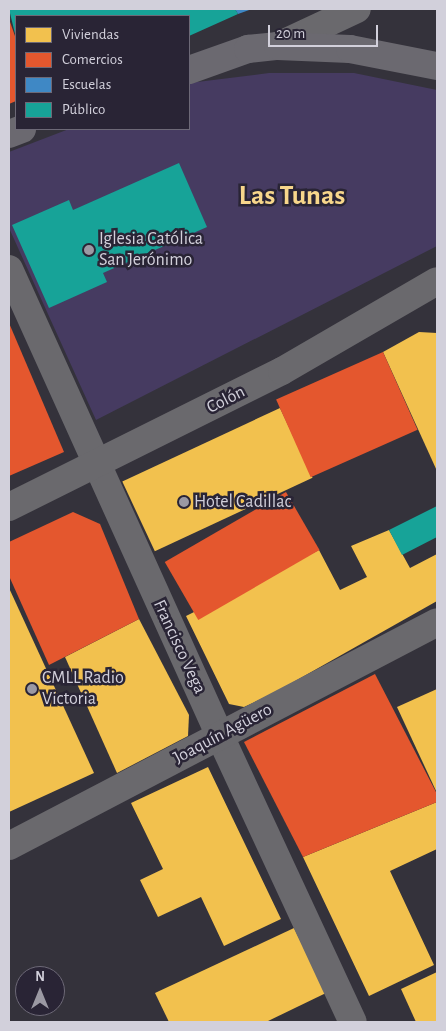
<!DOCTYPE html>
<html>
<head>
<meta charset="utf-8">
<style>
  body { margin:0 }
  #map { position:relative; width:446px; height:1031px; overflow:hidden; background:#34323b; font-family:"Alegreya Sans",sans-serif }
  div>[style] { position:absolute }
  .green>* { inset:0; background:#463b61 }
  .homes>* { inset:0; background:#f2c14e; transform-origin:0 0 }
  .shops>* { inset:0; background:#e4572e; transform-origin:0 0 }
  .schools>* { inset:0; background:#3f88c5 }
  .public>* { inset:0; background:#17a398 }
  .pedestrian>* { height:28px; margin:-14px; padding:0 14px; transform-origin:14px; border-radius:14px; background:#6a696d }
  .minor>* { height:28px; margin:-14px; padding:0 14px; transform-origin:14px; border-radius:14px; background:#6a696d }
  .primary>* { height:28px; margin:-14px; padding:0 14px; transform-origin:14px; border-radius:14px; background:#6b6970 }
  .dots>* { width:14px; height:14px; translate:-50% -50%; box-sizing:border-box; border:2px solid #292435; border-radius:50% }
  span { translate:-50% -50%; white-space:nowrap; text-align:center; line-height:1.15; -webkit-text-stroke:5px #292435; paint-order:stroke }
  .poi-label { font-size:18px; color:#d2d0db }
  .left { translate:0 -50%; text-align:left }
  .street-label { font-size:18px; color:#d2d0db }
  .town-label { font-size:28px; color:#f7d68b; font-weight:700 }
  .frame { position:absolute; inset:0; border:10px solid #d2d0db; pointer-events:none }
  .legend { position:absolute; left:15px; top:15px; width:175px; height:115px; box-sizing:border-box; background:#292435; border:1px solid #6d6977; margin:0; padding:6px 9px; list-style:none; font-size:15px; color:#d2d0db }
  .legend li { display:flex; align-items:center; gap:10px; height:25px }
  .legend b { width:25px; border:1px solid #6d6977 }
  .north { position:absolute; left:15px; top:966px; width:50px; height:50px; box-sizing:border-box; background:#292435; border:1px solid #6d6977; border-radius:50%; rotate:0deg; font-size:14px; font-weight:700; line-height:20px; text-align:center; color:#d2d0db }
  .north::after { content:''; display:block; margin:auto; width:18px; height:22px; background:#9b99a3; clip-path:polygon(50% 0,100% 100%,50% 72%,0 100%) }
  .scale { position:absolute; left:268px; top:25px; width:110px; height:22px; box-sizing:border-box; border:2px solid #d2d0db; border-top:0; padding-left:6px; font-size:15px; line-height:18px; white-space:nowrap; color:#d2d0db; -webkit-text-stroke:4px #292435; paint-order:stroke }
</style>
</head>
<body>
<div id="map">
  <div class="green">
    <div style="clip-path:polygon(269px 73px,354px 73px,437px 90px,437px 246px,96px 420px,9px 228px,9px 152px,69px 129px,189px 129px,189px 83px)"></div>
  </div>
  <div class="homes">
    <div style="clip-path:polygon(419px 332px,437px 333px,437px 471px,383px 352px)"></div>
    <div style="left:280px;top:408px;width:77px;height:174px;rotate:65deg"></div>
    <div style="clip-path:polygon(389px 530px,410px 568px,437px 554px,437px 601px,274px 693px,244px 707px,229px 704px,186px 616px,319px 550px,340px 590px,367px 577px,351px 546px)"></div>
    <div style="clip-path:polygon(9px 588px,94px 773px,9px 812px)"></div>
    <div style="clip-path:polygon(139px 619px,189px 715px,188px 736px,117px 773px,65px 657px)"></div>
    <div style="clip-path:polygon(437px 689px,437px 793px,397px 707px)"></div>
    <div style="clip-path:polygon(208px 767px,281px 919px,224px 946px,201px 897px,158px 917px,140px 880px,163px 869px,131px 803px)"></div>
    <div style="clip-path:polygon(437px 802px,437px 849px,390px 871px,434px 965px,369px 996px,303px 857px)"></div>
    <div style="clip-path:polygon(294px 928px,326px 993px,266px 1022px,169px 1022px,155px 993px)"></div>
    <div style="clip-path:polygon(437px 972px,437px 1022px,416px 1022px,401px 989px)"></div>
  </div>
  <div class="shops">
    <div style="clip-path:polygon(9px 19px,16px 39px,16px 101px,9px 104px)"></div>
    <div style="clip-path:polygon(9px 323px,64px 452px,9px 476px)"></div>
    <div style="left:383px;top:352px;width:85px;height:117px;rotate:66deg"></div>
    <div style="left:286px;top:492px;width:67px;height:140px;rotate:60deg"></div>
    <div style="clip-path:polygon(73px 512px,100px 524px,139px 619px,49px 665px,9px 576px,9px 542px)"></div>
    <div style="clip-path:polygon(375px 674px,437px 794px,437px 802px,303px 857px,244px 742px)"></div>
  </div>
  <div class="schools">
    <div style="clip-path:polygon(235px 9px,252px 9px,238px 14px)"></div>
  </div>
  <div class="public">
    <div style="clip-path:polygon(9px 9px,235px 9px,238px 14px,189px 36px,189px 16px,16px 16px,16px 38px)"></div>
    <div style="clip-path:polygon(179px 163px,207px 227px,103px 273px,107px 282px,49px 308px,12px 225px,69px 200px,73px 210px)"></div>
    <div style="clip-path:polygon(437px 506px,437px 537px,402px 555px,389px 530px)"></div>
  </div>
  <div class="pedestrian">
    <div style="left:278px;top:46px;width:87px;rotate:-25.1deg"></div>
    <div style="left:9px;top:269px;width:512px;rotate:65.69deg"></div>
    <div style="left:9px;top:507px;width:305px;rotate:-26.5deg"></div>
    <div style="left:282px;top:371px;width:179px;rotate:-30.1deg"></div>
  </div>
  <div class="minor">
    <div style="left:220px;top:736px;width:315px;rotate:65.1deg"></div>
    <div style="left:9px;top:846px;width:483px;rotate:-27.6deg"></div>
  </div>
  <div class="primary">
    <div style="left:189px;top:70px;width:63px;rotate:-19.6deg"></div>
    <div style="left:248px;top:49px;width:30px;rotate:-6deg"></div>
    <div style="left:278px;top:46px;width:72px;rotate:2.4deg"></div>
    <div style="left:350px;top:49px;width:89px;rotate:11.1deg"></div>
    <div style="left:9px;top:134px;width:14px;rotate:-21deg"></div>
  </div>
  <div class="dots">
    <div style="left:89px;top:250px;background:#9b99a3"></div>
    <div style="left:184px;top:502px;background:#9b99a3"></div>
    <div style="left:32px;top:689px;background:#9b99a3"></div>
  </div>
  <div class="poi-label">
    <span class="left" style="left:99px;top:250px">Iglesia Católica<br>San Jerónimo</span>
    <span class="left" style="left:194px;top:502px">Hotel Cadillac</span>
    <span class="left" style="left:42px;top:689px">CMLL Radio<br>Victoria</span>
  </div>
  <div class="street-label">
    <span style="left:226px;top:400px;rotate:-27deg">Colón</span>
    <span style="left:179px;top:647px;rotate:65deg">Francisco Vega</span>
    <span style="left:223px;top:734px;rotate:-28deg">Joaquín Agüero</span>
  </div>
  <div class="town-label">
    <span style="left:292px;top:196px">Las Tunas</span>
  </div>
  <div class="frame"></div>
  <ul class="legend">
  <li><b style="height:14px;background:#f2c14e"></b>Viviendas</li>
  <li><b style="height:14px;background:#e4572e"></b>Comercios</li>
  <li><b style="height:14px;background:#3f88c5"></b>Escuelas</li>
  <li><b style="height:14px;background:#17a398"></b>Público</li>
  </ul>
  <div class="north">N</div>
  <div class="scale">20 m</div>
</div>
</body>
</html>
